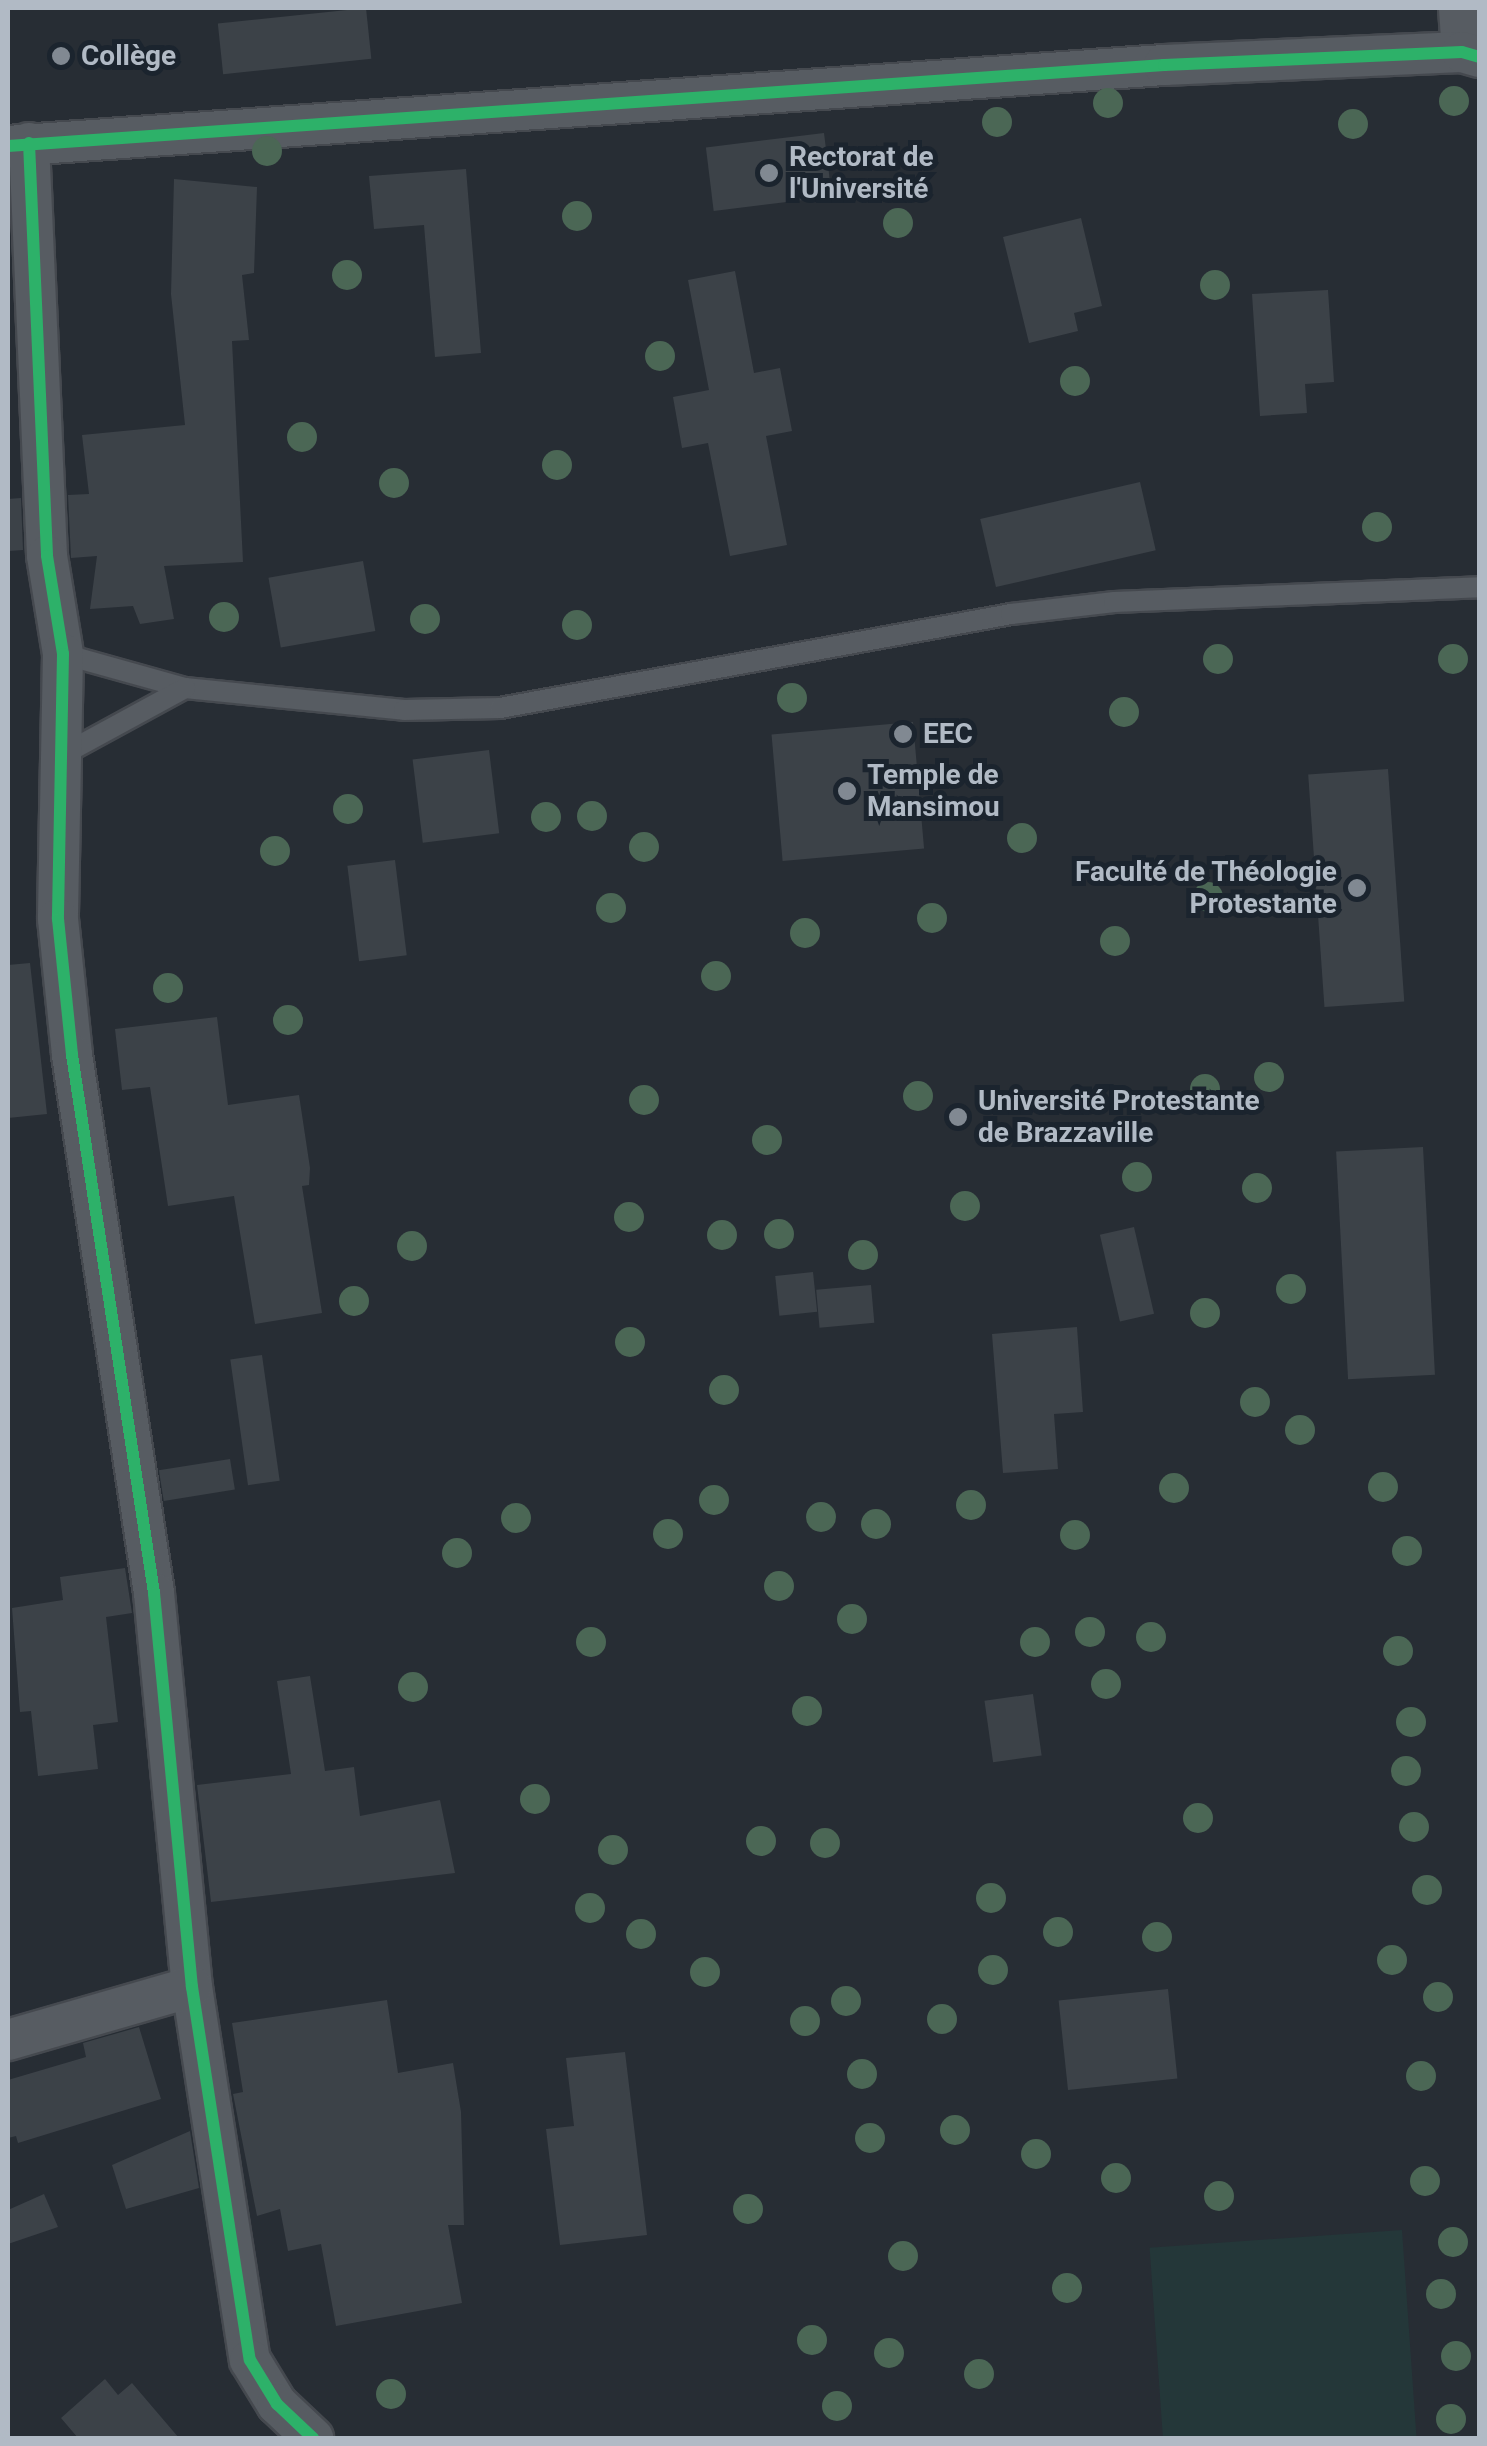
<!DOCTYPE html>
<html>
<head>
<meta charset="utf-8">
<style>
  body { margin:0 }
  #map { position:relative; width:1487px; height:2446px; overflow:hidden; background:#272d34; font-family:Roboto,sans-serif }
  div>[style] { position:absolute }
  .green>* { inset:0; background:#243739; transform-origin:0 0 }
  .building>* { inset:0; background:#3c4248; transform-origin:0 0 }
  .roads { filter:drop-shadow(2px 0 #45494f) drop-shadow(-2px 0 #45494f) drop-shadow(0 2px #45494f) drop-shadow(0 -2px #45494f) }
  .service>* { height:20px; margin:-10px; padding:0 10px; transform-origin:10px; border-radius:10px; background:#575c62 }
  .minor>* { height:40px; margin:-20px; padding:0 20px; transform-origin:20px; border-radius:20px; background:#575c62 }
  .cycleway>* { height:12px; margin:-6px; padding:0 6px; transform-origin:6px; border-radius:6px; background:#2db169 }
  .trees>* { width:30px; height:30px; margin:-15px; border-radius:50%; background:#4b6755 }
  .dots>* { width:28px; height:28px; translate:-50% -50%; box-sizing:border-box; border:5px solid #1b242e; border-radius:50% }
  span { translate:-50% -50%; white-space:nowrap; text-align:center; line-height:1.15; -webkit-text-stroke:10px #1b242e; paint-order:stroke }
  .poi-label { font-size:28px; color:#b1bac5; font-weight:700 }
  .left { translate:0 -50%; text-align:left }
  .right { translate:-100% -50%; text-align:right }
  .frame { position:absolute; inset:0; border:10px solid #b1bac5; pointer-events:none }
</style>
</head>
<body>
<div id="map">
  <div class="green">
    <div style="left:1402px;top:2230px;width:209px;height:253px;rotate:86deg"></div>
  </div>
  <div class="building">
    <div style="left:366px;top:8px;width:51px;height:149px;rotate:84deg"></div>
    <div style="left:824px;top:133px;width:64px;height:119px;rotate:83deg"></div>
    <div style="clip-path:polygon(466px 169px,481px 353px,435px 357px,424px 225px,374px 229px,369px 176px)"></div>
    <div style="clip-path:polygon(174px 179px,257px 187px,254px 273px,242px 275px,249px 340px,232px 341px,243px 562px,164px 566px,174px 619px,140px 624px,133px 606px,90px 609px,97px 556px,71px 558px,68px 495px,89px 494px,82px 435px,185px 425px,171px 294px)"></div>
    <div style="clip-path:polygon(1081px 218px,1102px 306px,1074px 313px,1078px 331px,1029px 343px,1003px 237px)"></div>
    <div style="clip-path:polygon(735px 271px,754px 373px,780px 368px,792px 431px,766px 436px,787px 545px,730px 556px,708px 443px,682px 448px,673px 397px,709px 390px,688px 280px)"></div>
    <div style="clip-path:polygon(1328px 290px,1334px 382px,1305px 384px,1307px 413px,1260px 416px,1252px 294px)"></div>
    <div style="left:1140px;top:482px;width:70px;height:164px;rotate:77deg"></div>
    <div style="clip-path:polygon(21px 498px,23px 550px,8px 551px,8px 499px)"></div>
    <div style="left:363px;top:561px;width:71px;height:96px;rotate:80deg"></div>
    <div style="left:913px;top:722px;width:127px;height:142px;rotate:85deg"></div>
    <div style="left:489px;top:750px;width:84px;height:77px;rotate:83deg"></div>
    <div style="left:1388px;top:769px;width:233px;height:80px;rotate:86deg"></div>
    <div style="left:395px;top:860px;width:96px;height:48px;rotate:83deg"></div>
    <div style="clip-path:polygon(30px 963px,47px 1114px,8px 1118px,8px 965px)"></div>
    <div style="clip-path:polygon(217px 1017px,228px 1105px,299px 1095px,310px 1168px,309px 1185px,302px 1186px,322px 1313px,255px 1324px,234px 1196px,168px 1206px,150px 1087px,122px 1090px,115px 1029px)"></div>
    <div style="left:1423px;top:1147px;width:228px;height:87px;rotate:87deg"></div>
    <div style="left:1134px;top:1227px;width:89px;height:35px;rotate:77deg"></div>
    <div style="left:813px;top:1272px;width:40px;height:38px;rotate:84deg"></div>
    <div style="left:871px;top:1285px;width:38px;height:55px;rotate:85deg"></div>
    <div style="clip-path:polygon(1077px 1327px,1083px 1412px,1054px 1414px,1058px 1469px,1003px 1473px,992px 1334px)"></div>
    <div style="left:262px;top:1355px;width:127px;height:32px;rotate:82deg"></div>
    <div style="left:230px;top:1459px;width:31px;height:72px;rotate:81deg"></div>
    <div style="clip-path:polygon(125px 1568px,132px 1613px,106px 1617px,118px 1722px,93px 1725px,98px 1769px,38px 1776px,31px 1711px,20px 1712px,12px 1608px,63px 1600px,60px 1577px)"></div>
    <div style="clip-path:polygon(310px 1676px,325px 1771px,354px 1767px,360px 1816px,440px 1800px,455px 1873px,211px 1902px,197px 1785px,291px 1774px,277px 1681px)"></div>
    <div style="left:1033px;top:1694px;width:62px;height:49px;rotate:82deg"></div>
    <div style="left:1168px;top:1989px;width:90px;height:110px;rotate:84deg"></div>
    <div style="clip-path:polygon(387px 2000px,398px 2073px,453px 2063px,461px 2112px,464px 2225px,448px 2225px,462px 2303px,336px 2326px,321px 2244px,288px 2251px,280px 2209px,257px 2216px,233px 2094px,243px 2092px,232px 2023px)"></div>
    <div style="clip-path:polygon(139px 2027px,161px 2099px,18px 2143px,16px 2136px,8px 2138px,8px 2080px,86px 2057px,83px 2043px)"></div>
    <div style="clip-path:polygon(625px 2052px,647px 2235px,560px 2245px,546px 2129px,574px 2126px,566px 2058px)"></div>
    <div style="clip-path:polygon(190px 2131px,199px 2188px,126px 2209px,112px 2165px)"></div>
    <div style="clip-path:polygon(44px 2194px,58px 2227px,8px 2244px,8px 2210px)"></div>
    <div style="clip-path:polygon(105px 2379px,118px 2395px,132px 2383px,179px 2438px,78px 2438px,61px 2418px)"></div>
  </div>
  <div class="roads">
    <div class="service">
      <div style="left:63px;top:654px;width:127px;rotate:15.6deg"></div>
      <div style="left:185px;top:688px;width:220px;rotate:5.7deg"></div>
      <div style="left:404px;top:710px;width:96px;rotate:-1.2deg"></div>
      <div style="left:500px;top:708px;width:520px;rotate:-10.42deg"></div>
      <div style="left:1011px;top:614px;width:104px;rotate:-6.6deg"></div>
      <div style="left:1114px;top:602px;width:366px;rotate:-2.3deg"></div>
      <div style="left:64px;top:754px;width:138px;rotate:-28.6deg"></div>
    </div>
    <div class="minor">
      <div style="left:1459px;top:8px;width:44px;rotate:86.1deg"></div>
      <div style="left:29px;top:143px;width:413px;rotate:87.5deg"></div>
      <div style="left:47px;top:556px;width:99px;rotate:80.7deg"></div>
      <div style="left:63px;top:654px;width:265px;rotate:91.1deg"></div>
      <div style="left:58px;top:919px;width:137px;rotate:84.1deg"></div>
      <div style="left:72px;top:1055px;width:544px;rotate:81.33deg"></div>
      <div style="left:154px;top:1593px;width:396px;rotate:84.5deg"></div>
      <div style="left:192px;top:1987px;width:377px;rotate:81.2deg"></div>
      <div style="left:250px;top:2360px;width:52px;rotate:58.5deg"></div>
      <div style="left:277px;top:2404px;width:50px;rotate:43.4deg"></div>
      <div style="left:8px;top:146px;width:1159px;rotate:-4.01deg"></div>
      <div style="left:1164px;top:65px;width:298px;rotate:-2.5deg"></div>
      <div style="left:1462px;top:52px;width:19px;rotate:16deg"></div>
      <div style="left:8px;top:2040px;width:191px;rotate:-16.1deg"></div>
    </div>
  </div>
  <div class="cycleway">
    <div style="left:29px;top:143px;width:413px;rotate:87.5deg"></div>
    <div style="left:47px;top:556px;width:99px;rotate:80.7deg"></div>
    <div style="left:63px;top:654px;width:265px;rotate:91.1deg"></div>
    <div style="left:58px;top:919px;width:137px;rotate:84.1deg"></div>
    <div style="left:72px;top:1055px;width:544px;rotate:81.33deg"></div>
    <div style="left:154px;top:1593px;width:396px;rotate:84.5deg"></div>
    <div style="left:192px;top:1987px;width:377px;rotate:81.2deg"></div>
    <div style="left:250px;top:2360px;width:52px;rotate:58.5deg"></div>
    <div style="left:277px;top:2404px;width:50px;rotate:43.4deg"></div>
    <div style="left:8px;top:146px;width:1159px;rotate:-4.01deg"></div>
    <div style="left:1164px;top:65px;width:298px;rotate:-2.5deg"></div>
    <div style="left:1462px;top:52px;width:19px;rotate:16deg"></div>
  </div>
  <div class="trees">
    <div style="left:1454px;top:101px"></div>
    <div style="left:1108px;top:103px"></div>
    <div style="left:997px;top:122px"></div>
    <div style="left:1353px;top:124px"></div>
    <div style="left:267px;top:151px"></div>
    <div style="left:577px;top:216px"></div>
    <div style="left:898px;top:223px"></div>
    <div style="left:347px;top:275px"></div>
    <div style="left:1215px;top:285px"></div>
    <div style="left:660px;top:356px"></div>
    <div style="left:1075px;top:381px"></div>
    <div style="left:302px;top:437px"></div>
    <div style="left:557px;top:465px"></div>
    <div style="left:394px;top:483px"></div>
    <div style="left:1377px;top:527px"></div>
    <div style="left:224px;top:617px"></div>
    <div style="left:425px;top:619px"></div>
    <div style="left:577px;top:625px"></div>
    <div style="left:1218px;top:659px"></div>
    <div style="left:1453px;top:659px"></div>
    <div style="left:792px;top:698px"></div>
    <div style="left:1124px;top:712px"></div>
    <div style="left:348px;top:809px"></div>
    <div style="left:592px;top:816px"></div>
    <div style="left:546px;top:817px"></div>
    <div style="left:1022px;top:838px"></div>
    <div style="left:644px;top:847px"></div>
    <div style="left:275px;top:851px"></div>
    <div style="left:1208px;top:897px"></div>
    <div style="left:611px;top:908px"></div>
    <div style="left:932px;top:918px"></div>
    <div style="left:805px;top:933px"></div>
    <div style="left:1115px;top:941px"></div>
    <div style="left:716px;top:976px"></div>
    <div style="left:168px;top:988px"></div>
    <div style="left:288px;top:1020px"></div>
    <div style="left:1269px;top:1077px"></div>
    <div style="left:1205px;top:1089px"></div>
    <div style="left:918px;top:1096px"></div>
    <div style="left:644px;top:1100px"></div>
    <div style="left:767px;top:1140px"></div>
    <div style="left:1137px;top:1177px"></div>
    <div style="left:1257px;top:1188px"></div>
    <div style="left:965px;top:1206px"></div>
    <div style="left:629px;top:1217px"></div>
    <div style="left:779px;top:1234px"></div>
    <div style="left:722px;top:1235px"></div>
    <div style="left:412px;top:1246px"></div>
    <div style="left:863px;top:1255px"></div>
    <div style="left:1291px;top:1289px"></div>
    <div style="left:354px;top:1301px"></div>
    <div style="left:1205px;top:1313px"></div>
    <div style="left:630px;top:1342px"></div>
    <div style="left:724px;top:1390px"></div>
    <div style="left:1255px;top:1402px"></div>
    <div style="left:1300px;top:1430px"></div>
    <div style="left:1383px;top:1487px"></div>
    <div style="left:1174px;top:1488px"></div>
    <div style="left:714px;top:1500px"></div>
    <div style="left:971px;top:1505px"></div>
    <div style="left:821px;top:1517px"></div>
    <div style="left:516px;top:1518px"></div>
    <div style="left:876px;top:1524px"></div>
    <div style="left:668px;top:1534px"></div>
    <div style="left:1075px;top:1535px"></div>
    <div style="left:1407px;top:1551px"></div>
    <div style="left:457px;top:1553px"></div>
    <div style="left:779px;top:1586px"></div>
    <div style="left:852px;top:1619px"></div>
    <div style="left:1090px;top:1632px"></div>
    <div style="left:1151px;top:1637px"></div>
    <div style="left:591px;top:1642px"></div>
    <div style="left:1035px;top:1642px"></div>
    <div style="left:1398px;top:1651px"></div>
    <div style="left:1106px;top:1684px"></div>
    <div style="left:413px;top:1687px"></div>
    <div style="left:807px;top:1711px"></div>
    <div style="left:1411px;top:1722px"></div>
    <div style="left:1406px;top:1771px"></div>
    <div style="left:535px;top:1799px"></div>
    <div style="left:1198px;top:1818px"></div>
    <div style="left:1414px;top:1827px"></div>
    <div style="left:761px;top:1841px"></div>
    <div style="left:825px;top:1843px"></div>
    <div style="left:613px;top:1850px"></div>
    <div style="left:1427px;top:1890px"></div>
    <div style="left:991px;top:1898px"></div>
    <div style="left:590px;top:1908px"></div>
    <div style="left:1058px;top:1932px"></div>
    <div style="left:641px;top:1934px"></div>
    <div style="left:1157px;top:1937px"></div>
    <div style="left:1392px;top:1960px"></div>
    <div style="left:993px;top:1970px"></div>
    <div style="left:705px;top:1972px"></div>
    <div style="left:1438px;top:1997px"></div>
    <div style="left:846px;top:2001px"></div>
    <div style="left:942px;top:2019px"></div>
    <div style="left:805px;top:2021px"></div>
    <div style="left:862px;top:2074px"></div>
    <div style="left:1421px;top:2076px"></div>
    <div style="left:955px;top:2130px"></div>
    <div style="left:870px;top:2138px"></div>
    <div style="left:1036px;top:2154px"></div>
    <div style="left:1116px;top:2178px"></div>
    <div style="left:1425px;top:2181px"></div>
    <div style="left:1219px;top:2196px"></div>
    <div style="left:748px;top:2209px"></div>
    <div style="left:1453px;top:2242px"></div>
    <div style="left:903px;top:2256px"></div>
    <div style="left:1067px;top:2288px"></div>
    <div style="left:1441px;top:2294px"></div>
    <div style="left:812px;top:2340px"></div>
    <div style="left:889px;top:2353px"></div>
    <div style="left:1456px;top:2356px"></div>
    <div style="left:979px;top:2374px"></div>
    <div style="left:391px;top:2394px"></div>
    <div style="left:837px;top:2406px"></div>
    <div style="left:1451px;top:2419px"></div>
  </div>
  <div class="dots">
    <div style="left:61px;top:56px;background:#818992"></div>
    <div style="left:769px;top:173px;background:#818992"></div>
    <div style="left:903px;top:734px;background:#818992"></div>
    <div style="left:847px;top:791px;background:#818992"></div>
    <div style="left:1357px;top:888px;background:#818992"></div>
    <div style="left:958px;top:1117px;background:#818992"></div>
  </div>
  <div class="poi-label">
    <span class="left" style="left:81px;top:56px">Collège</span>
    <span class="left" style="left:789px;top:173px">Rectorat de<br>l'Université</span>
    <span class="left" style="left:923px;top:734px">EEC</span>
    <span class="left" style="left:867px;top:791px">Temple de<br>Mansimou</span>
    <span class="right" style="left:1337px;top:888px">Faculté de Théologie<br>Protestante</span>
    <span class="left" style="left:978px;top:1117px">Université Protestante<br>de Brazzaville</span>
  </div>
  <div class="frame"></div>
</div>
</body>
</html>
